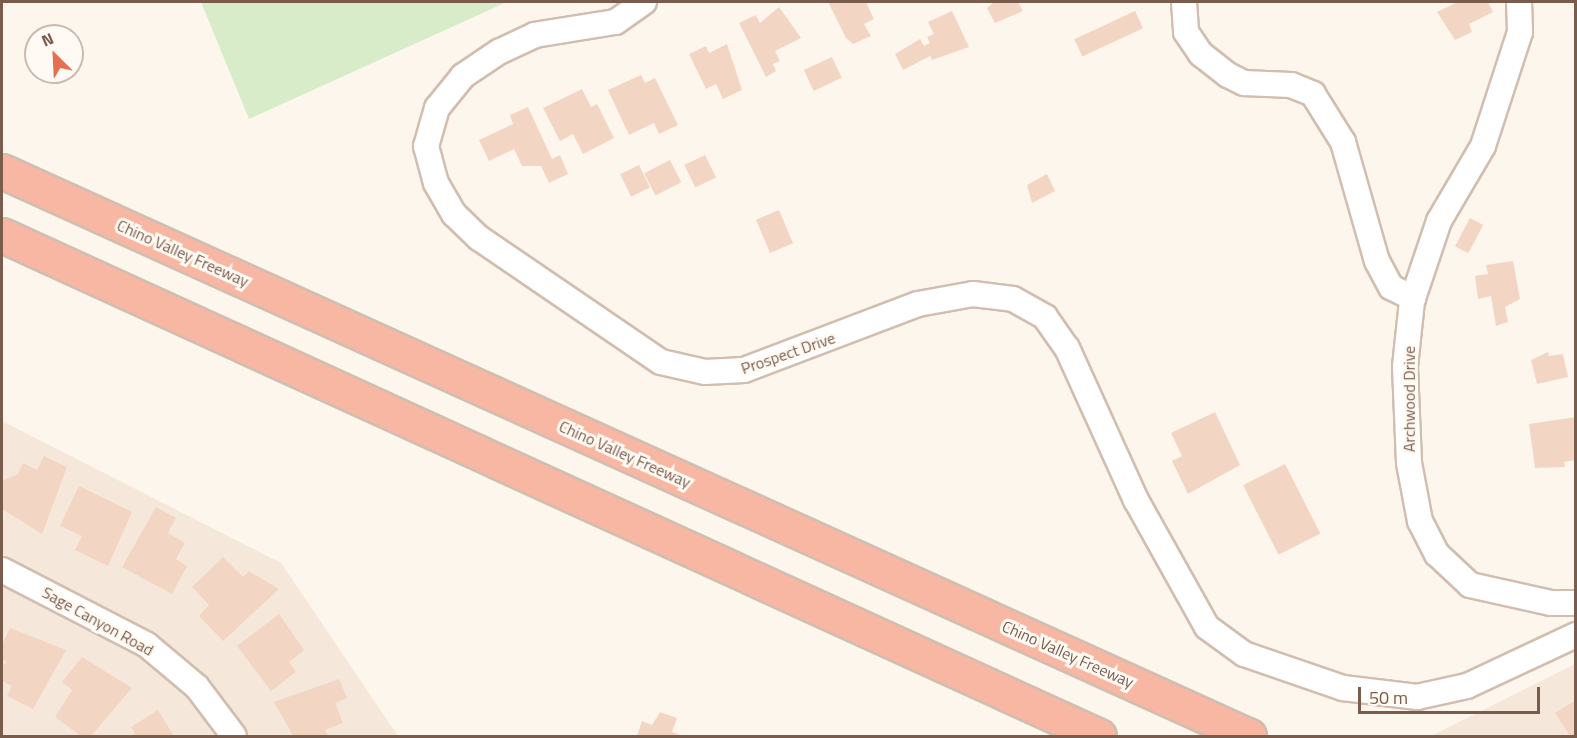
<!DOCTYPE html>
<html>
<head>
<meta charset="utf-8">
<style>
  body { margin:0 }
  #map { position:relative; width:1577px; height:738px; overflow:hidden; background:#fdf6ec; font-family:"Titillium Web",sans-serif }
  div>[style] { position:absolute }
  .residential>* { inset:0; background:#f5e8da }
  .green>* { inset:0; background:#d8ecc9 }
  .building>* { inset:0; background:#f3d5c3; transform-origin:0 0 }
  .roads { filter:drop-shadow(2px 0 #d1beb0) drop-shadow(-2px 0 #d1beb0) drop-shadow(0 2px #d1beb0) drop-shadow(0 -2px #d1beb0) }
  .minor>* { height:24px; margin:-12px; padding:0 12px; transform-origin:12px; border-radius:12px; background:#fff }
  .highway>* { height:33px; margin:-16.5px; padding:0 16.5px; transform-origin:16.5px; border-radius:16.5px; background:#f7b7a3 }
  span { translate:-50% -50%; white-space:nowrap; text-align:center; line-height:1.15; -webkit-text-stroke:6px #fffaf3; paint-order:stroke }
  .street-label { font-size:16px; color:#7a5c4d }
  .frame { position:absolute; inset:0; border:3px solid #7a5c4d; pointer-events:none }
  .north { position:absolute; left:24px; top:24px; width:60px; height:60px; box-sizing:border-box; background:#fffaf3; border:2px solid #cabbb1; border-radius:50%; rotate:336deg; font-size:16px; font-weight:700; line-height:24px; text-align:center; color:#7a5c4d }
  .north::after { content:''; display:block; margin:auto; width:21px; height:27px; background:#e76f51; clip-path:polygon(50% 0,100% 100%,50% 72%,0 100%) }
  .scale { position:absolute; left:1358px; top:687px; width:182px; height:27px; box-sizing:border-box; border:3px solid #7a5c4d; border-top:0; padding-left:8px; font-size:18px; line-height:21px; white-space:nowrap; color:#7a5c4d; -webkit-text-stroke:4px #fffaf3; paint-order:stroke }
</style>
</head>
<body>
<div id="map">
  <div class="residential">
    <div style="clip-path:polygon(2px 421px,281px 563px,398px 736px,2px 736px)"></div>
    <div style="clip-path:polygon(1575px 664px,1575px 736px,1431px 736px)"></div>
  </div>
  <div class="green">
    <div style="clip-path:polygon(201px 2px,507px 2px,249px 119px)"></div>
  </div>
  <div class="building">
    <div style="clip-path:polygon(828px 2px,866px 2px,874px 19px,864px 24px,871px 36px,853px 44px,846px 38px)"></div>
    <div style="clip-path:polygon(994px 2px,1018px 2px,1023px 11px,995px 23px,987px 8px)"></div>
    <div style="clip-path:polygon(1458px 2px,1488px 2px,1493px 12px,1469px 24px,1472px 32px,1455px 40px,1437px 12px)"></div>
    <div style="clip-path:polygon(779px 7px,801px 38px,775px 51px,780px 61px,773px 64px,776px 71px,766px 77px,739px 23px,756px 15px,760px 23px)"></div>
    <div style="clip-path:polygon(952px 11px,969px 47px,932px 60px,930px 56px,903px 70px,895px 54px,920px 39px,924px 46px,930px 43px,927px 37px,934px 34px,928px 22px)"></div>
    <div style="left:1135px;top:11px;width:19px;height:67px;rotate:65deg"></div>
    <div style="clip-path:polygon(727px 44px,742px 90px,723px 99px,716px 84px,706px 89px,689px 54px,706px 46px,709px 53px)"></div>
    <div style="left:832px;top:57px;width:23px;height:31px;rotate:65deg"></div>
    <div style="clip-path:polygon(641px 75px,645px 83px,655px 78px,678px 125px,659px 134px,654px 123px,629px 135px,608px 90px)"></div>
    <div style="clip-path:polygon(582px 89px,591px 107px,597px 104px,614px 138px,583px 154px,573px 134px,560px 141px,543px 108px)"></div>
    <div style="clip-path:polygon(528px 107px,552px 159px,560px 155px,568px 174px,549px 183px,541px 166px,522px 166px,514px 149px,489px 161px,479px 140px,513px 124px,510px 115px)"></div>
    <div style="left:705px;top:155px;width:25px;height:23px;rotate:64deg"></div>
    <div style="left:670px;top:160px;width:25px;height:29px;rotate:63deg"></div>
    <div style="left:639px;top:165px;width:25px;height:21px;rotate:64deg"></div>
    <div style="clip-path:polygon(1047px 174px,1055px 191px,1032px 203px,1027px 185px)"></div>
    <div style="left:779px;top:210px;width:36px;height:25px;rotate:67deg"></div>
    <div style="left:1470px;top:218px;width:15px;height:32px;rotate:28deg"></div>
    <div style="clip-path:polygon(1513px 261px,1520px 299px,1505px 307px,1508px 322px,1496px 326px,1491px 296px,1478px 299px,1475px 276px,1488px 274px,1486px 265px)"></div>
    <div style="clip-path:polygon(1548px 352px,1549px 356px,1563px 354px,1568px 377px,1537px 384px,1531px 360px)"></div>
    <div style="clip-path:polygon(1215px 412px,1240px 465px,1188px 494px,1172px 461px,1182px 456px,1171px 433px)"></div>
    <div style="clip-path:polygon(1576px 417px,1576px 460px,1564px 462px,1565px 467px,1535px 468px,1529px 424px)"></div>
    <div style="clip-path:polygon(44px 456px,67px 467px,42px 534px,2px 509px,2px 481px,18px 474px,23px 463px,37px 470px)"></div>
    <div style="left:1285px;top:464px;width:78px;height:47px;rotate:63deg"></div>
    <div style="clip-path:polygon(79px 486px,132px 512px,108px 566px,75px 550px,82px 536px,60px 526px)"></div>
    <div style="clip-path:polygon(156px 507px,176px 518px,168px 533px,185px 543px,176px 559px,187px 566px,172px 594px,122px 567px)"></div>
    <div style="clip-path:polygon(223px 557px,243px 577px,249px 571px,279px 589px,223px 641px,199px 616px,209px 605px,192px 587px)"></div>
    <div style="clip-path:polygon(279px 614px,304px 650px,289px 662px,296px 672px,271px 691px,237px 646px)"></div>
    <div style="clip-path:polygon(10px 628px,66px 650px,33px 709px,7px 696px,12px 686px,2px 681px,2px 666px,7px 662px,2px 659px,2px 645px)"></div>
    <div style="clip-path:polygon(82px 657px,132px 688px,91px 736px,81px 736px,55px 717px,72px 690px,62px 682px)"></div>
    <div style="clip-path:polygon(339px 679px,347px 698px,335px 703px,343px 723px,325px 730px,328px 736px,293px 736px,274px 702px)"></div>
    <div style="clip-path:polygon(1576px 700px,1576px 736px,1570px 736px,1555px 713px)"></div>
    <div style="clip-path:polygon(158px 710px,174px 736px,130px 736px,135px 734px,131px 727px)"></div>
    <div style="clip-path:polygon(660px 712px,677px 718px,672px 732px,684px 736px,637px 736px,642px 721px,652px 725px)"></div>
  </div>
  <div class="roads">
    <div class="minor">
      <div style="left:644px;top:2px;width:35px;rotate:145deg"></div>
      <div style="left:615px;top:22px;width:81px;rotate:170.8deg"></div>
      <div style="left:535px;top:35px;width:38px;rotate:155deg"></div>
      <div style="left:500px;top:51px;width:45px;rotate:146deg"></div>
      <div style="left:463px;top:76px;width:41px;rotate:129.1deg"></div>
      <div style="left:437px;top:108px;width:40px;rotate:106deg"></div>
      <div style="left:426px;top:146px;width:38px;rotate:75deg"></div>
      <div style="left:436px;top:183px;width:36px;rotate:60deg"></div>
      <div style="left:454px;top:214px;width:35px;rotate:44deg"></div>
      <div style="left:479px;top:238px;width:220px;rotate:34.3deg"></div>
      <div style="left:661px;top:362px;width:45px;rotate:12.8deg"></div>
      <div style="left:705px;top:372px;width:39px;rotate:-3deg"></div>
      <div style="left:744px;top:370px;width:186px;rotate:-20.8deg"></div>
      <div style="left:918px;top:304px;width:56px;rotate:-10.3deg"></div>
      <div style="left:973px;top:294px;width:40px;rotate:7.1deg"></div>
      <div style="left:1013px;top:299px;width:37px;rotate:29deg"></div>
      <div style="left:1045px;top:317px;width:38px;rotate:55deg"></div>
      <div style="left:1067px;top:348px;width:167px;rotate:65.6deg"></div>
      <div style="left:1136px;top:500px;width:145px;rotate:60.8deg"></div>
      <div style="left:1207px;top:627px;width:46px;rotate:36.1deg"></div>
      <div style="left:1244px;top:654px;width:105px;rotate:19deg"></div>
      <div style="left:1343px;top:688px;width:75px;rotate:6.9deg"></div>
      <div style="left:1417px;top:697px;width:51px;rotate:-12.4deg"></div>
      <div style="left:1467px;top:686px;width:120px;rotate:-25.1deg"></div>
      <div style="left:1184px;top:2px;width:30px;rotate:86deg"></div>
      <div style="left:1186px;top:32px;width:27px;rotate:56deg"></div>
      <div style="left:1201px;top:54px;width:34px;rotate:38deg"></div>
      <div style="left:1228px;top:75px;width:18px;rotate:27deg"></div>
      <div style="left:1244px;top:83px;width:47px;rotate:2.4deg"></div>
      <div style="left:1291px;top:85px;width:24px;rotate:22deg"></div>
      <div style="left:1313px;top:94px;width:57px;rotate:58deg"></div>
      <div style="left:1343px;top:142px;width:124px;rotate:74.1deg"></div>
      <div style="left:1377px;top:261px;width:30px;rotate:62deg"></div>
      <div style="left:1391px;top:287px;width:25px;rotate:27deg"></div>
      <div style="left:1519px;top:2px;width:30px;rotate:88deg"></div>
      <div style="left:1520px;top:32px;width:120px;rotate:108deg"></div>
      <div style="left:1483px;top:146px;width:87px;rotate:120.4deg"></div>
      <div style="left:1439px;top:221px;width:84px;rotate:108.6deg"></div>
      <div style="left:1412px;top:301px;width:66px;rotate:96.1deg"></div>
      <div style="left:1405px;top:367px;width:96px;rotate:87.6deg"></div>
      <div style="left:1409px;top:463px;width:59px;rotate:79.3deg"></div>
      <div style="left:1420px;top:521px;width:37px;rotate:63deg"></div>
      <div style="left:1437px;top:554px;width:45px;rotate:43.2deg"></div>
      <div style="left:1470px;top:585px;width:83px;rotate:12.5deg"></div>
      <div style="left:1551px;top:603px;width:25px"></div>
      <div style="left:2px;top:570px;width:163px;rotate:27.3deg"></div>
      <div style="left:147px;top:645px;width:65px;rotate:40deg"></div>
      <div style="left:197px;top:687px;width:61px;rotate:52.9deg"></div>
    </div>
    <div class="highway">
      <div style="left:2px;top:171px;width:1369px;rotate:24.37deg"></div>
      <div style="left:2px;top:235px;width:1206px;rotate:24.55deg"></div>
    </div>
  </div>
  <div class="street-label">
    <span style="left:183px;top:253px;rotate:24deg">Chino Valley Freeway</span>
    <span style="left:788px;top:353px;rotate:-19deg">Prospect Drive</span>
    <span style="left:1409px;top:399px;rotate:-90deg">Archwood Drive</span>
    <span style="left:625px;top:454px;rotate:24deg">Chino Valley Freeway</span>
    <span style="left:98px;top:621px;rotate:29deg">Sage Canyon Road</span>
    <span style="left:1068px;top:654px;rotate:24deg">Chino Valley Freeway</span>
  </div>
  <div class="frame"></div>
  <div class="north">N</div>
  <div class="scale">50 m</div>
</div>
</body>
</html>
